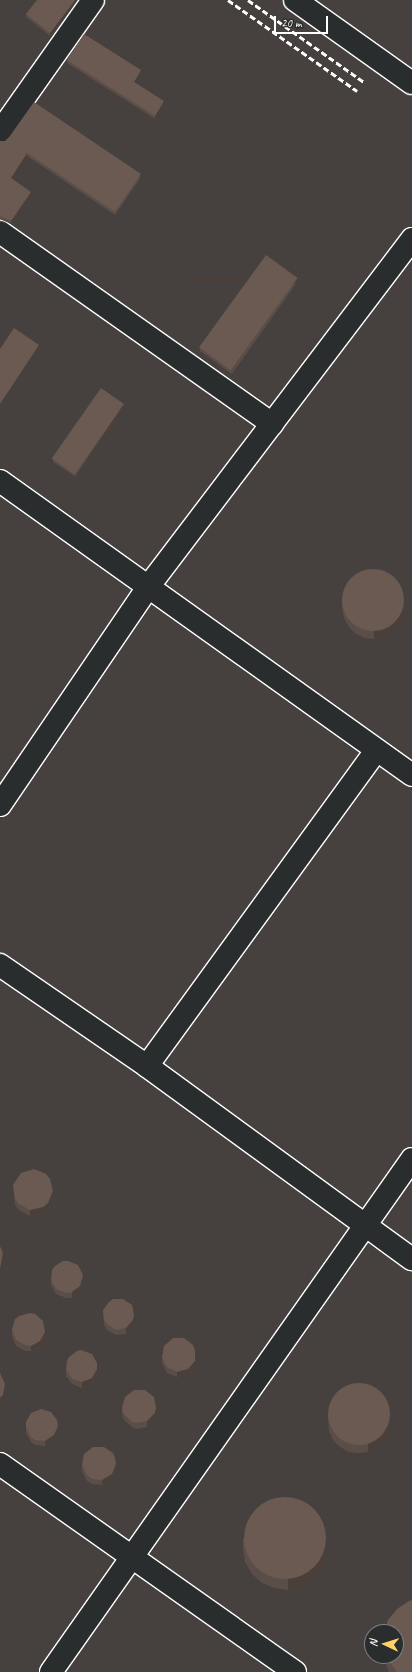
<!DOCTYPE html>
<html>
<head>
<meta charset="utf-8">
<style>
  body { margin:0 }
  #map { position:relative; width:412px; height:1672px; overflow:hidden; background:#373635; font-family:Caveat,sans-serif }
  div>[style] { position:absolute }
  .built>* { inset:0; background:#46413e }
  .roads { filter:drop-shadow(1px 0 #fff) drop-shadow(-1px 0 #fff) drop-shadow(0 1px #fff) drop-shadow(0 -1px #fff) }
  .minor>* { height:22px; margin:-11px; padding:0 11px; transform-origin:11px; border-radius:11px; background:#2a2d2e }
  .rail>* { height:3px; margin-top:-1.5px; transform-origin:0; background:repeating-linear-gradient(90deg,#fff 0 6px,transparent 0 9px) }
  .wall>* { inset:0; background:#5b4d47 }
  .shaded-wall>* { inset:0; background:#4a3f39; transform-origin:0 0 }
  .building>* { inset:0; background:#6a5a52; transform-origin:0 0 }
  .round { border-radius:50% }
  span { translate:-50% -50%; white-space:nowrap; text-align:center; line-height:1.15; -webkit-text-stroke:4px #2a2d2e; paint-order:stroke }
  .north { position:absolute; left:364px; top:1624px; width:40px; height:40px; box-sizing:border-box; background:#2a2d2e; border:1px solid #7f8182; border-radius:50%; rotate:274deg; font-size:11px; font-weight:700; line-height:16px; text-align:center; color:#fff }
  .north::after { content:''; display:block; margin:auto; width:14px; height:18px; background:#ffd166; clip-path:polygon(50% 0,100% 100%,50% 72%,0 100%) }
  .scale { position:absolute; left:274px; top:16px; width:54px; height:18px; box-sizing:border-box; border:2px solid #fff; border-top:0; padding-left:5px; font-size:12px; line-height:14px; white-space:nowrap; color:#fff; -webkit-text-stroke:3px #2a2d2e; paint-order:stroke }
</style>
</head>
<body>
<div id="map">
  <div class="built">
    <div style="clip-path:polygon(evenodd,0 0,412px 0,412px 1672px,0 1672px,0 0,372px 1632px,396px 1632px,396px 1656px,372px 1656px,372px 1632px)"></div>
  </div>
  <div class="roads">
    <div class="minor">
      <div style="left:295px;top:0;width:143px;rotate:35.4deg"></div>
      <div style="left:0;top:132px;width:161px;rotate:-54.8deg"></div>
      <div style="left:0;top:232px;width:333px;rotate:35.2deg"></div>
      <div style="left:0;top:481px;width:506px;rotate:35.51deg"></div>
      <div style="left:0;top:805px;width:263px;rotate:-55.8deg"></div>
      <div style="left:148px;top:587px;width:437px;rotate:-52.8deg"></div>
      <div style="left:0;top:965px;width:178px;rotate:34.5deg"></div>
      <div style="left:147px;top:1066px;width:328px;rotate:36.1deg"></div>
      <div style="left:147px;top:1066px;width:389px;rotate:-54deg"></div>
      <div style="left:0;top:1464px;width:361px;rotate:35.2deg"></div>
      <div style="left:51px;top:1672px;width:627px;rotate:-54.87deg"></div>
    </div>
  </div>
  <div class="rail">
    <div style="left:228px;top:0;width:158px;rotate:35.2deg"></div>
    <div style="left:248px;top:0;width:142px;rotate:35.3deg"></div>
  </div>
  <div class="wall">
    <div style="clip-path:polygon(77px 0,50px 36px,26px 17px,26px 14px)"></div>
    <div style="clip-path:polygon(67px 60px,141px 73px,135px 82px,164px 104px,155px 119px,67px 63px)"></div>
    <div style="clip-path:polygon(0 141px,141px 177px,115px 215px,27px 156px,12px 179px,31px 194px,11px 224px,0 219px)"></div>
    <div style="clip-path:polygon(298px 281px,232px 374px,200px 351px,200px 348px)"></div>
    <div style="clip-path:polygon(124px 407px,76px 477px,53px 462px,53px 459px)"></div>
    <div style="clip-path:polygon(342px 600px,404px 606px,403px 615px,399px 624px,392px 632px,384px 637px,374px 639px,365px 638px,356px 634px,349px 627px,344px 618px,342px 608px)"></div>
    <div style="clip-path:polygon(13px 1185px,53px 1197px,48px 1209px,43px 1213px,30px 1216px,19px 1210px,15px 1205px)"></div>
    <div style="clip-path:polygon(51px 1280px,83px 1280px,80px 1291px,72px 1298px,66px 1298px,56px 1294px,51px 1285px)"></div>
    <div style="clip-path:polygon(103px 1310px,134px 1321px,133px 1326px,126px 1334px,116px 1335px,107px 1330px,104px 1325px)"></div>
    <div style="clip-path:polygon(12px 1330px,45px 1337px,40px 1347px,31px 1351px,25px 1351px,16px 1346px,12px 1336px)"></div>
    <div style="clip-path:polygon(162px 1357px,195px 1367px,188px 1375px,177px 1377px,167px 1373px,162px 1363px)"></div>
    <div style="clip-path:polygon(97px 1363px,97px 1374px,92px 1384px,82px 1388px,72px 1384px,66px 1376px,66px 1370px)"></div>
    <div style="clip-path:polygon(122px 1408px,156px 1414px,155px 1419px,147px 1427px,137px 1429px,132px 1427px,124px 1420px,122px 1414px)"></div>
    <div style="clip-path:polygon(328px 1413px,390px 1422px,388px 1431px,384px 1440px,377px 1447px,368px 1452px,359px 1453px,349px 1452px,340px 1447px,333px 1440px,329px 1431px,328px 1420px)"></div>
    <div style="clip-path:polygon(26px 1422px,58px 1431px,54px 1441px,45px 1446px,35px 1445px,31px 1442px,26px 1433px)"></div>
    <div style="clip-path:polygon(82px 1465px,116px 1470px,112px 1480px,102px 1485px,92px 1484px,87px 1481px,82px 1471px)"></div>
    <div style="clip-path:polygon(243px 1538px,326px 1556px,321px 1568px,312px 1579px,301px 1586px,288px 1590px,274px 1588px,262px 1583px,252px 1574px,245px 1562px,243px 1548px)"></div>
    <div style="clip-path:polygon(383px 1656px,396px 1656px,412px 1672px,389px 1672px,388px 1670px)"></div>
  </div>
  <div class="shaded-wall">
    <div style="clip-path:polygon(75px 0,77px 0,50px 36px,50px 33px)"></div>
    <div style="clip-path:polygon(141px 70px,141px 73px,134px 85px,134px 82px)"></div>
    <div style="clip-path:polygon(164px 101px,164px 104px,155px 119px,155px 116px)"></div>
    <div style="clip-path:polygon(27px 153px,27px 156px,11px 181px,11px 178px)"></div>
    <div style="left:141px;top:174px;width:3px;height:46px;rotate:90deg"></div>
    <div style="clip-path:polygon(31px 192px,31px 194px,11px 224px,11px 221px)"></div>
    <div style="left:298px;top:278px;width:3px;height:114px;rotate:90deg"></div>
    <div style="left:39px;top:345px;width:3px;height:71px;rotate:90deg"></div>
    <div style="clip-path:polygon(124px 404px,124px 407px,76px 477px,76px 475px)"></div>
    <div style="clip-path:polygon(404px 598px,403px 615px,399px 624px,392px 632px,384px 637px,374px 639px,374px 631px)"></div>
    <div style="clip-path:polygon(53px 1191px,53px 1197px,48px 1209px,43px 1213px,30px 1216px,30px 1210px)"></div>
    <div style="clip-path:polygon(3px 1253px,3px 1261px,0 1277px,0 1269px)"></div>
    <div style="clip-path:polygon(83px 1275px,83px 1280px,80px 1291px,72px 1298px,72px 1292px)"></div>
    <div style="clip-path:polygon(134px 1315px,134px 1321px,133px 1326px,126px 1334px,126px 1328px)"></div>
    <div style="clip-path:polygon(45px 1332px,45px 1337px,40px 1347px,31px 1351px,31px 1346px)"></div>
    <div style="clip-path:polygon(195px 1350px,195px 1367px,188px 1375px,177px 1377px,177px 1372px)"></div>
    <div style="clip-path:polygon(97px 1369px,97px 1374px,92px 1384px,82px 1388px,82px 1382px)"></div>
    <div style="clip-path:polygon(5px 1384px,5px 1389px,3px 1400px,0 1403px,0 1398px)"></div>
    <div style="clip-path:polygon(156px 1408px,156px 1414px,155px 1419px,147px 1427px,147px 1421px)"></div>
    <div style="clip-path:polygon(390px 1414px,390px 1422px,388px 1431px,384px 1440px,377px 1447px,368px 1452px,368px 1444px)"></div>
    <div style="clip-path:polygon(58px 1426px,58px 1431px,54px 1441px,45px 1446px,45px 1441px)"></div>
    <div style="clip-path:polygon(116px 1464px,116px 1470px,112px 1480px,102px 1485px,102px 1480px)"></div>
    <div style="clip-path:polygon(326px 1532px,326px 1556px,321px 1568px,312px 1579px,301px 1586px,288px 1590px,288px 1580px)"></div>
  </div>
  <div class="building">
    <div style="clip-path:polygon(37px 0,75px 0,50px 33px,26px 14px)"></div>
    <div style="clip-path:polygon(84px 34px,141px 70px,134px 82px,164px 101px,155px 116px,67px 60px)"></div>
    <div style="clip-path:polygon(34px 102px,141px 174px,115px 212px,27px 153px,11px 178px,31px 192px,11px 221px,0 216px,0 141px,5px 141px,10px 136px)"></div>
    <div style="left:266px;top:255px;width:39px;height:114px;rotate:36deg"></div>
    <div style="clip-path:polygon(14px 328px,39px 345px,0 404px,0 349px)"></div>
    <div style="left:101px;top:388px;width:28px;height:86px;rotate:35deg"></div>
    <div class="round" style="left:342px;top:569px;width:62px;height:62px"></div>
    <div style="clip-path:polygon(34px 1169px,46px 1174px,50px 1179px,53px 1191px,48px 1203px,43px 1207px,30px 1210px,19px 1204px,15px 1199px,13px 1185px,21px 1173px)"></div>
    <div style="clip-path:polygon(0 1246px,3px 1253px,0 1269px)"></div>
    <div style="clip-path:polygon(63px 1261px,68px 1261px,78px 1265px,83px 1275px,80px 1286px,72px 1292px,66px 1293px,56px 1289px,51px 1280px,52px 1270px,55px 1266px)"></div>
    <div style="clip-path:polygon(113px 1299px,123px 1299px,132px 1305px,134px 1315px,133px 1320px,126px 1328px,116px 1330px,107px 1324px,104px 1320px,103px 1310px,109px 1302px)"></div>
    <div style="clip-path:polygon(30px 1313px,35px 1314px,43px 1321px,45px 1332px,40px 1341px,31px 1346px,25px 1345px,16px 1340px,12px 1330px,15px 1319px,19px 1316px)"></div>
    <div style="clip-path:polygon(173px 1338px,184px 1338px,193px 1345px,195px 1350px,195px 1361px,188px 1369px,177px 1372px,167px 1367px,162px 1357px,164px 1346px)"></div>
    <div style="clip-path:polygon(81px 1350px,92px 1354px,97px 1363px,97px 1369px,92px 1378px,82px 1382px,72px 1379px,66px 1370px,67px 1361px,69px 1357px,77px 1351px)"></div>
    <div style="clip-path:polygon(0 1373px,5px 1384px,3px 1395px,0 1398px)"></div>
    <div class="round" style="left:328px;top:1383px;width:62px;height:62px"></div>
    <div style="clip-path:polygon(134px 1390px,145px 1390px,154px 1397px,156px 1408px,155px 1413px,147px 1421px,137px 1423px,132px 1422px,124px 1414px,122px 1408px,125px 1397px)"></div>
    <div style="clip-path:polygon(41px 1409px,51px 1412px,57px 1420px,58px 1426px,54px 1435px,45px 1441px,35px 1440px,31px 1437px,26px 1427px,26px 1422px,31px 1413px)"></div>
    <div style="clip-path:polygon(93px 1447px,104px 1447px,113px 1453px,115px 1458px,116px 1464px,112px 1474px,102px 1480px,92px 1479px,87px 1475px,82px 1465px,84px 1454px)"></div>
    <div class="round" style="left:244px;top:1497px;width:82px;height:82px"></div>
    <div style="clip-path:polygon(412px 1600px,412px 1672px,397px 1672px,388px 1660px,387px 1656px,396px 1656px,396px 1632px,384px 1632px,388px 1620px,397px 1609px,409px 1601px)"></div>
  </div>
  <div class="north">N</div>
  <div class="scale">20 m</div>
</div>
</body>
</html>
